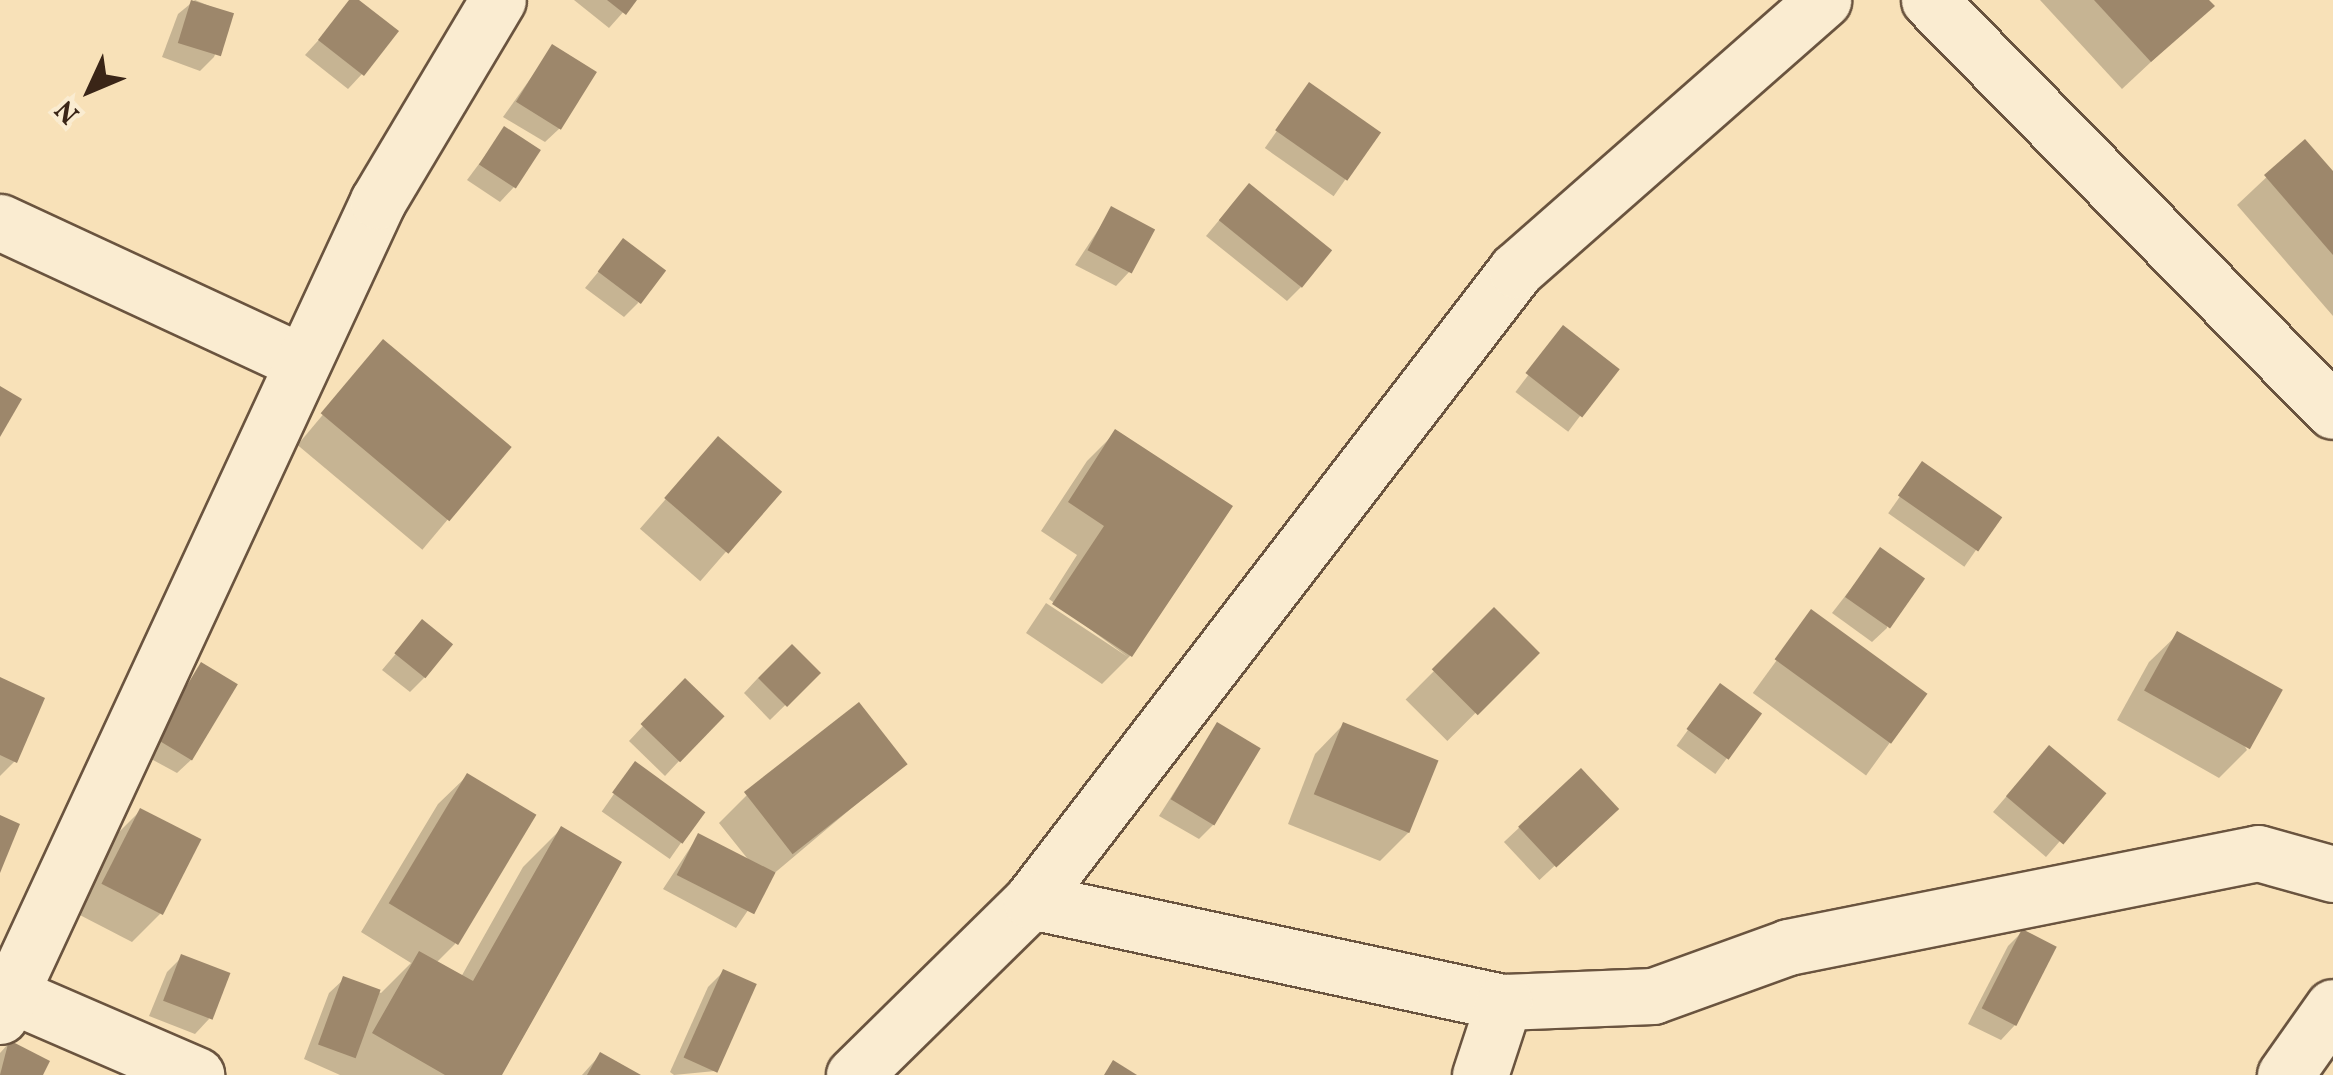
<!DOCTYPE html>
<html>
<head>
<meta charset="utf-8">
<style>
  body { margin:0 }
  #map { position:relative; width:2333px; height:1075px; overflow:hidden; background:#f8e1b8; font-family:Vollkorn,serif }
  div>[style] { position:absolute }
  .shadow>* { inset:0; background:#0003; transform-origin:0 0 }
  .building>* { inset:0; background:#9d876b; transform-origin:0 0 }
  .roads { filter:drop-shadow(2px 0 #6a543f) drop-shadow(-2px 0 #6a543f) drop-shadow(0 2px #6a543f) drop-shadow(0 -2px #6a543f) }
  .minor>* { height:55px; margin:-27.5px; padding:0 27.5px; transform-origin:27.5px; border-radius:27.5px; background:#faecd1 }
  span { translate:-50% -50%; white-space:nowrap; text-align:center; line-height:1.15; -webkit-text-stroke:9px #faecd1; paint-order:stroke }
  .north { position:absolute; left:40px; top:40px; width:100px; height:100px; -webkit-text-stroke:8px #faecd1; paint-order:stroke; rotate:226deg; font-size:28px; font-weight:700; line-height:40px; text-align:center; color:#3a2517 }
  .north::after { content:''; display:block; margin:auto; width:35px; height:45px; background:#3a2517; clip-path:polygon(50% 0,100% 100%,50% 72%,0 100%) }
</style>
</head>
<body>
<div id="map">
  <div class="shadow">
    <div style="clip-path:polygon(195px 0,231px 15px,214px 57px,200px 71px,162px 57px,178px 14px)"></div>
    <div style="clip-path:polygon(355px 0,362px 74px,348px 89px,305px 55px)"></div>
    <div style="clip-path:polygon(574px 0,634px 0,609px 28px)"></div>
    <div style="clip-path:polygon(2040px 0,2206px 0,2211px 6px,2122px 89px)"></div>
    <div style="clip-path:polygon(553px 47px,560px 128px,545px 142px,503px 117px)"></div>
    <div style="left:1309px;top:85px;width:84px;height:77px;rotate:35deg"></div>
    <div style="clip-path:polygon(505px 129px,514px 187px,500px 202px,467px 180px)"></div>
    <div style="clip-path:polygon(2304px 142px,2333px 175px,2333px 316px,2237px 205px)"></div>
    <div style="clip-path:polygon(1235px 201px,1301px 287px,1287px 301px,1206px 236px)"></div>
    <div style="clip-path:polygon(1112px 209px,1130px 271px,1116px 286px,1075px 265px)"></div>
    <div style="clip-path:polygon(623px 242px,638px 303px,624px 317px,585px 288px)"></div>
    <div style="left:1563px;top:329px;width:66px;height:79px;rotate:37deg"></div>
    <div style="left:383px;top:343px;width:163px;height:133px;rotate:40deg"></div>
    <div style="clip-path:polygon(1116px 432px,1130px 656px,1102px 684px,1026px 633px,1046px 603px,1128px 657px,1049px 599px,1077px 555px,1041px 531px,1087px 461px)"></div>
    <div style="left:718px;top:439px;width:80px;height:119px;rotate:41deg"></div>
    <div style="left:1922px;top:465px;width:93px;height:59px;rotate:35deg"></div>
    <div style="clip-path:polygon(1881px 550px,1887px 628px,1872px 642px,1832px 613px)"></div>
    <div style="left:1494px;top:611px;width:59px;height:125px;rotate:45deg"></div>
    <div style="left:1811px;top:613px;width:140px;height:99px;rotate:36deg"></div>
    <div style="clip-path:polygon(422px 623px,425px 677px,410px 692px,382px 670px)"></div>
    <div style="clip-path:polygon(2178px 634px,2247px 750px,2219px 778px,2117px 720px,2149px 662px)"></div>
    <div style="clip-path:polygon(201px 665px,192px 759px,177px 773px,142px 754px)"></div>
    <div style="clip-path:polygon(817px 674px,770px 720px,744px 693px,758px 678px)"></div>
    <div style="clip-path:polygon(0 680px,15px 761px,0 776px)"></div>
    <div style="left:1720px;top:686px;width:48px;height:74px;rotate:36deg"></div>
    <div style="clip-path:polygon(671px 696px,679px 761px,665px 776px,629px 741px)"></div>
    <div style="clip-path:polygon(1217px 725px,1214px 824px,1199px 839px,1159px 816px)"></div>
    <div style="clip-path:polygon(1343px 725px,1409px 832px,1380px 861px,1288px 824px,1315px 754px)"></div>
    <div style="clip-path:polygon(2035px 763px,2102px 793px,2046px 857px,1993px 812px)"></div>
    <div style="left:635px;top:764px;width:83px;height:58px;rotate:35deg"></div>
    <div style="clip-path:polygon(904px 764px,771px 876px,736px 928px,663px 889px,698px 836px,751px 863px,719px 823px,747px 795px)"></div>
    <div style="left:1580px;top:771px;width:52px;height:104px;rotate:47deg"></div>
    <div style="clip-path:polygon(467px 776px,455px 944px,436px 963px,461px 977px,523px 867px,561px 829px,499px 1075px,340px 1075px,304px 1059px,329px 993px,344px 979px,381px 993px,411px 963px,361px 932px,438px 804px)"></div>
    <div style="clip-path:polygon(140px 811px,160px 914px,132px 942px,74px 912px,112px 839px)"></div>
    <div style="clip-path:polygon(2022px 932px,2015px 1025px,2001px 1040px,1968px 1024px,2008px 946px)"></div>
    <div style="clip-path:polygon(182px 957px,209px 1019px,195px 1034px,149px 1016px,167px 972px)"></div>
    <div style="clip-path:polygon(723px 972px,715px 1071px,674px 1075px,670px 1072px,708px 987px)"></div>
    <div style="clip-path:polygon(9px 1043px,40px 1075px,0 1075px,0 1053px)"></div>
    <div style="clip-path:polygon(600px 1055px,636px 1075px,582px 1075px)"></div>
  </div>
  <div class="building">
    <div style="left:191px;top:0;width:45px;height:45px;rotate:17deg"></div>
    <div style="clip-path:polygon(349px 0,359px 0,399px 31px,364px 76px,318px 40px)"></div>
    <div style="clip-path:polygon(607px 0,637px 0,626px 15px)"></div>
    <div style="clip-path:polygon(2094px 0,2209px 0,2215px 6px,2151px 62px)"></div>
    <div style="left:552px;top:44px;width:53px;height:68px;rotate:32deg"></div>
    <div style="left:1309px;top:82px;width:88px;height:59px;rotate:35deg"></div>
    <div style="left:504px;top:126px;width:44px;height:46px;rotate:33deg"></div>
    <div style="clip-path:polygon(2305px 139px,2333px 171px,2333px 255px,2264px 175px)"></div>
    <div style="left:1249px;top:183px;width:107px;height:48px;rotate:39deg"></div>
    <div style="left:1111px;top:206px;width:50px;height:50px;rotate:28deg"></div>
    <div style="left:623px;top:238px;width:54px;height:42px;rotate:37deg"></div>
    <div style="left:1563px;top:325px;width:72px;height:61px;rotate:38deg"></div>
    <div style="left:383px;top:339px;width:168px;height:97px;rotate:40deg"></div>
    <div style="clip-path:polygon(0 386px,22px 399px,0 437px)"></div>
    <div style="clip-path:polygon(1115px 429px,1233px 506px,1132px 657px,1052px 604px,1104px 526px,1068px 502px)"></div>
    <div style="left:718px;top:436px;width:85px;height:82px;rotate:41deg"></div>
    <div style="left:1922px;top:461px;width:98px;height:42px;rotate:35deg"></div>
    <div style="left:1880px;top:547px;width:55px;height:61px;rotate:35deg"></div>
    <div style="left:1494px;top:607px;width:65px;height:88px;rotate:45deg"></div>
    <div style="left:1811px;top:609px;width:144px;height:62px;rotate:36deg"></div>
    <div style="left:422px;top:619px;width:40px;height:44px;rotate:39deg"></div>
    <div style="left:2177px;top:631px;width:121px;height:68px;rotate:29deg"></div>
    <div style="left:792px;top:644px;width:41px;height:48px;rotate:45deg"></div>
    <div style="left:201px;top:662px;width:43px;height:89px;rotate:31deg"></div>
    <div style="clip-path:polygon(0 677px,45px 698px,17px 763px,0 755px)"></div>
    <div style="left:685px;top:678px;width:55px;height:64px;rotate:44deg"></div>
    <div style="left:1720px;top:683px;width:52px;height:57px;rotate:36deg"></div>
    <div style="left:859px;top:702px;width:79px;height:146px;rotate:52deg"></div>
    <div style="left:1217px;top:722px;width:51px;height:90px;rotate:31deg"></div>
    <div style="left:1343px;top:722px;width:103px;height:78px;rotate:22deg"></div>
    <div style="left:2049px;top:745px;width:75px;height:67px;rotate:40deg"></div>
    <div style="left:635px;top:761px;width:87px;height:39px;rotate:36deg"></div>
    <div style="left:1581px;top:768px;width:56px;height:86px;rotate:47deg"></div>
    <div style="left:467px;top:773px;width:81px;height:152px;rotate:31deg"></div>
    <div style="left:140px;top:808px;width:69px;height:85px;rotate:27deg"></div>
    <div style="clip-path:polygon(0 815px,20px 824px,0 873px)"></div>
    <div style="clip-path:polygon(561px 826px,622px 862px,502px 1075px,445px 1075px,372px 1033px,419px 951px,473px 981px)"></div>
    <div style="left:698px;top:833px;width:87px;height:47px;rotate:27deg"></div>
    <div style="left:2022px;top:929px;width:39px;height:89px;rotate:27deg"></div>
    <div style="left:181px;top:954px;width:53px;height:50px;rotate:21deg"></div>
    <div style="left:723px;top:969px;width:37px;height:97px;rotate:24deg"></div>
    <div style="left:343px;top:976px;width:40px;height:73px;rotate:20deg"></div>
    <div style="clip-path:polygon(9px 1040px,50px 1061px,43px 1075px,0 1075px)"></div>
    <div style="clip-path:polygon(600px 1052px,641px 1075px,587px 1075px)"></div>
    <div style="clip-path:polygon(1113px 1060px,1137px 1075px,1104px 1075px)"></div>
  </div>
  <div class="roads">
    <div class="minor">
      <div style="left:1929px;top:0;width:576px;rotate:45.49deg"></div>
      <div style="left:0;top:222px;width:333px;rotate:24.9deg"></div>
      <div style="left:1031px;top:901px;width:796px;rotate:-52.45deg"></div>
      <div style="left:1516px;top:270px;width:409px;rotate:-41.3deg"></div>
      <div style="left:0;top:990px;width:214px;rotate:23.4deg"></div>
      <div style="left:0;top:1016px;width:898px;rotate:-65.12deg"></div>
      <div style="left:378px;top:201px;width:234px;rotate:-59.2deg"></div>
      <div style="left:854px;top:1075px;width:248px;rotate:-44.5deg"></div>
      <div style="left:1031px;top:901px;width:484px;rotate:12.1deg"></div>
      <div style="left:1504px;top:1002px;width:149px;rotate:-2.3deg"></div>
      <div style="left:1653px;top:996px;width:144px;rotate:-19.9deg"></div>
      <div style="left:1788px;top:947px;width:479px;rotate:-11.3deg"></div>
      <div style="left:2258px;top:853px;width:78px;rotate:15.6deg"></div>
      <div style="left:1480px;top:1075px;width:77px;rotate:-71.8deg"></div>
      <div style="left:2285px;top:1075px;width:83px;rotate:-54.8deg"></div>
    </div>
  </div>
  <div class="north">N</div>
</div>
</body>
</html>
